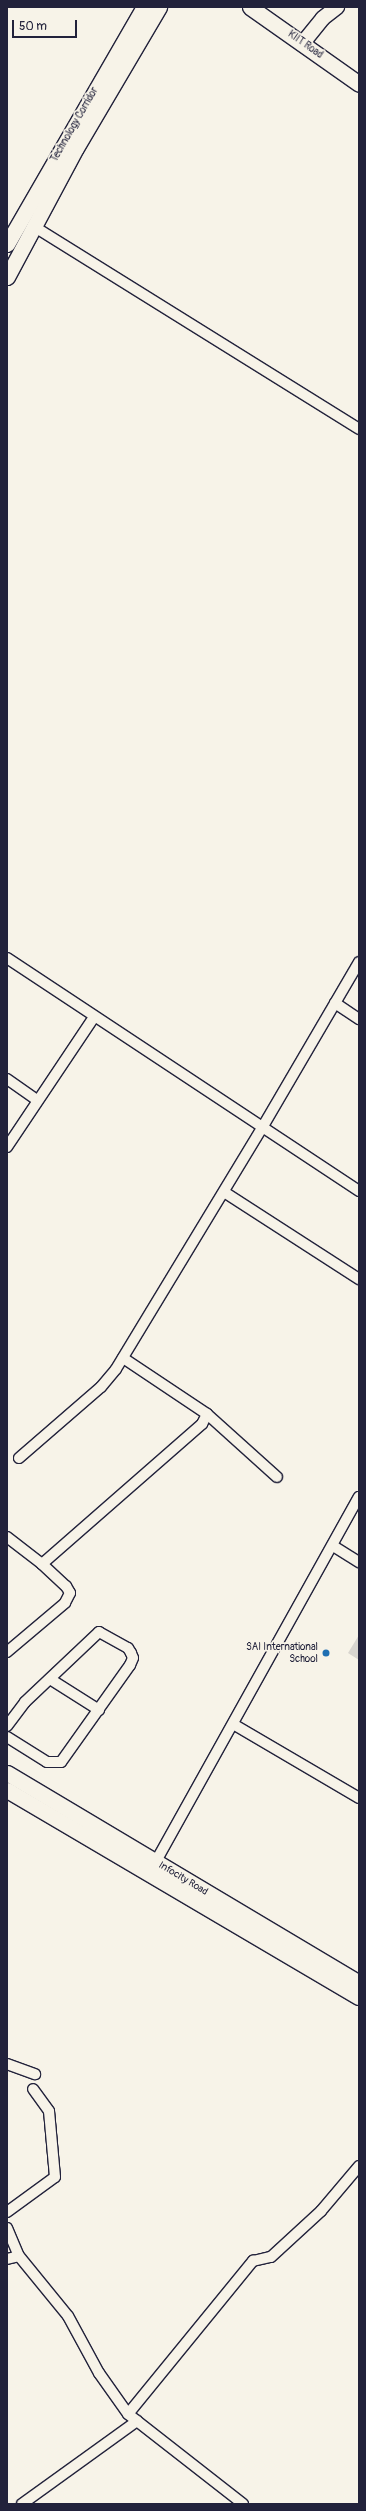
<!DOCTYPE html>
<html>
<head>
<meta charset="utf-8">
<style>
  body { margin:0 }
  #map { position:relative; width:366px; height:2511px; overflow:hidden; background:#f7f3e8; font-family:Pangolin,sans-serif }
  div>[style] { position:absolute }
  .green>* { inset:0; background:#d8d5cf }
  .roads { filter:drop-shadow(1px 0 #22223b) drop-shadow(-1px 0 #22223b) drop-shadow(0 1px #22223b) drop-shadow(0 -1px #22223b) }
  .minor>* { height:10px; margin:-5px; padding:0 5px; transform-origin:5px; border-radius:5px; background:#f7f3e8 }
  .secondary>* { height:14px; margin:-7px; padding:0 7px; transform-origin:7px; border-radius:7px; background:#f7f3e8 }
  .primary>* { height:15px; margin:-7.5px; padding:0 7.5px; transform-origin:7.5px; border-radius:7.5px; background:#f7f3e8 }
  .dots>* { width:11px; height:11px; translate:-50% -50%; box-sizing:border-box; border:2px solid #f7f3e8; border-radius:50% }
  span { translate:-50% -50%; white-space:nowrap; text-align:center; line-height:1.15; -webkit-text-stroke:3.5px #f7f3e8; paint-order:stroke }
  .street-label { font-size:10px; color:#22223b }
  .poi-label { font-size:10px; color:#22223b }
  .right { translate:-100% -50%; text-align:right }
  .frame { position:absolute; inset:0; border:8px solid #22223b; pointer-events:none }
  .scale { position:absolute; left:12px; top:20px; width:65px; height:18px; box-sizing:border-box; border:2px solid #22223b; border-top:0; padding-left:5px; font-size:12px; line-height:14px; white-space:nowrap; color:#22223b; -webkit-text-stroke:3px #f7f3e8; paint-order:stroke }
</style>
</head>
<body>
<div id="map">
  <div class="green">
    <div style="clip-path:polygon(359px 1635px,359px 1660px,348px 1653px)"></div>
  </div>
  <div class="roads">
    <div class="minor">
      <div style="left:33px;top:226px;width:384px;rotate:31.9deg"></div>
      <div style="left:7px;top:958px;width:422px;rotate:33.5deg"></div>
      <div style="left:335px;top:1003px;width:29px;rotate:34deg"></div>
      <div style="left:7px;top:1079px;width:37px;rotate:35deg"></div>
      <div style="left:7px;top:1147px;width:156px;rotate:-56.2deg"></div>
      <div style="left:224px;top:1192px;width:161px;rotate:32.8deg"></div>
      <div style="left:207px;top:1414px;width:94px;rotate:42deg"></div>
      <div style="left:19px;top:1458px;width:108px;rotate:-40.9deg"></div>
      <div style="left:101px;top:1387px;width:23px;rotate:-50deg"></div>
      <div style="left:116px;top:1369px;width:282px;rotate:-58.8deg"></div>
      <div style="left:262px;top:1128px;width:192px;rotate:-59.7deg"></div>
      <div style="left:7px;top:1537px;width:44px;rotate:37.6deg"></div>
      <div style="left:42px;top:1564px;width:33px;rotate:43deg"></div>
      <div style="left:66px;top:1586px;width:8px;rotate:60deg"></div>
      <div style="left:70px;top:1593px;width:11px;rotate:117deg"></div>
      <div style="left:65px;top:1603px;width:76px;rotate:139.8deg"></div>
      <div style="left:333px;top:1546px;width:31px;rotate:32deg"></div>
      <div style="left:42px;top:1564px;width:213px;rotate:-41.2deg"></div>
      <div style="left:202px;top:1424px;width:11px;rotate:-63deg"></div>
      <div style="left:207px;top:1414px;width:101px;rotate:-146.3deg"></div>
      <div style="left:50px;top:1679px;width:58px;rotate:32.3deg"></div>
      <div style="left:233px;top:1724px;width:146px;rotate:30.4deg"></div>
      <div style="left:7px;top:1726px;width:30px;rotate:-53deg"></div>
      <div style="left:25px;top:1702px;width:102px;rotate:-43.4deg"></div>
      <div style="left:99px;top:1632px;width:33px;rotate:29deg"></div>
      <div style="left:128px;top:1648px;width:6px;rotate:59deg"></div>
      <div style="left:131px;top:1653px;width:5px;rotate:68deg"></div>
      <div style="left:133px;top:1658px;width:8px;rotate:113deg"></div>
      <div style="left:130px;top:1665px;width:119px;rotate:125.4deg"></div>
      <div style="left:61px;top:1762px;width:14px;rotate:180deg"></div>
      <div style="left:47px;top:1762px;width:47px;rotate:-148deg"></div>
      <div style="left:155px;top:1863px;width:419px;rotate:-60.9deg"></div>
      <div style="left:7px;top:2064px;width:30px;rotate:20deg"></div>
      <div style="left:7px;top:2212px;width:59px;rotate:-36.1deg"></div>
      <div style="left:55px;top:2177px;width:66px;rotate:-95.2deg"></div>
      <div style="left:49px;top:2111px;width:27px;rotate:-126deg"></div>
      <div style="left:7px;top:2228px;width:30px;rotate:67deg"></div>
      <div style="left:19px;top:2256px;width:77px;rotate:50.8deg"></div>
      <div style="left:68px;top:2316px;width:65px;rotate:61.5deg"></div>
      <div style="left:99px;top:2373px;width:50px;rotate:54.7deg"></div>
      <div style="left:128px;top:2414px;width:146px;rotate:38deg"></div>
      <div style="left:7px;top:2259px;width:12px;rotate:-14deg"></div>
      <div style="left:128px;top:2414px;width:198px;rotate:-50.8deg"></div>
      <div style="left:253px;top:2261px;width:18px;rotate:-13deg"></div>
      <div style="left:271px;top:2257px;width:68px;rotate:-42.6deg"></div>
      <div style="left:321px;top:2211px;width:59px;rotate:-49.8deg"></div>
      <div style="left:22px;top:2504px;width:142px;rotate:-35.8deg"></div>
    </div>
    <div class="secondary">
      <div style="left:302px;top:44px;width:33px;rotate:-51deg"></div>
      <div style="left:323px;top:18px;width:18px;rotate:-38deg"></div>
    </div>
    <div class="primary">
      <div style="left:250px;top:7px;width:133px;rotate:35.2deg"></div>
      <div style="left:7px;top:244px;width:274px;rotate:-60deg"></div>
      <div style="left:7px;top:277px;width:146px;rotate:-61.9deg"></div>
      <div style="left:76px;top:148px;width:164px;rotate:-59.5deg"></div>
      <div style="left:7px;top:1773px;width:410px;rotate:30.8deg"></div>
      <div style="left:7px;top:1790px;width:408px;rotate:30.5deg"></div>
    </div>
  </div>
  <div class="dots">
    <div style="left:326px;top:1653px;background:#1f6fb2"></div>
  </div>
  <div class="street-label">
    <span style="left:305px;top:45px;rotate:35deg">KIIT Road</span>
    <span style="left:75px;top:125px;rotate:-60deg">Technology Corridor</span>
    <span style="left:183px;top:1879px;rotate:31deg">Infocity Road</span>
  </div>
  <div class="poi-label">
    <span class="right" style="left:318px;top:1653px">SAI International<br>School</span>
  </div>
  <div class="frame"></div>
  <div class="scale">50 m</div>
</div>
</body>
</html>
